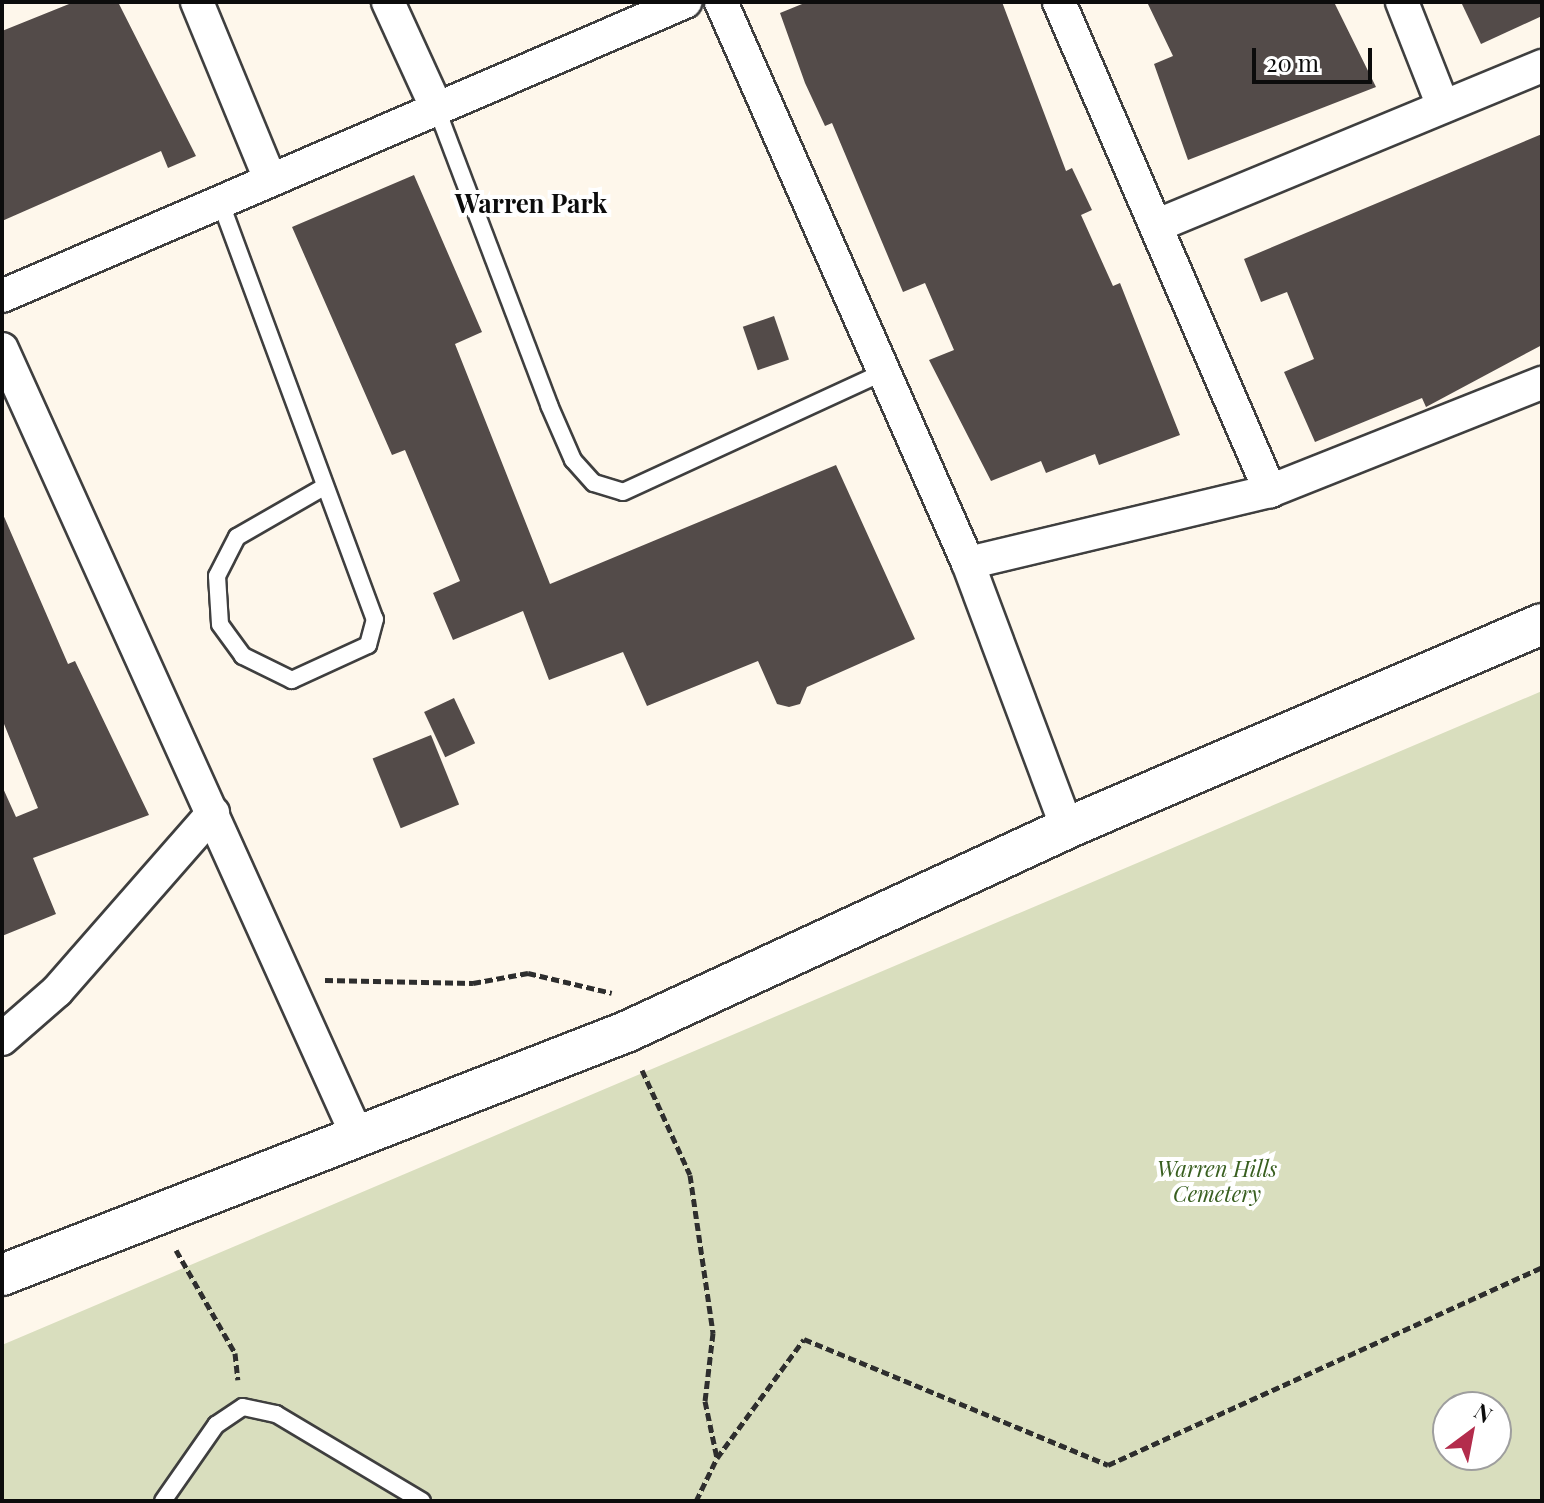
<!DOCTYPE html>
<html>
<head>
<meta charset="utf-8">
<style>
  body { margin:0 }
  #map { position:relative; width:1544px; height:1503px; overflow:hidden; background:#fef7eb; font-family:"Playfair Display",serif }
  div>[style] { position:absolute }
  .cemetery>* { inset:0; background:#d9debe }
  .building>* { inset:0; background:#534b49; transform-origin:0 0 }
  .path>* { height:5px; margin-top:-2.5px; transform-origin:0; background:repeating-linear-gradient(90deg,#2e2e2e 0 8px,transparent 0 12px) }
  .roads { filter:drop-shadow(2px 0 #3f3f3f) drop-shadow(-2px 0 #3f3f3f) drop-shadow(0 2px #3f3f3f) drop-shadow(0 -2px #3f3f3f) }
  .service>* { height:16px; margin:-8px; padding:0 8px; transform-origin:8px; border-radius:8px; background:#fff }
  .minor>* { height:32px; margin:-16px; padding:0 16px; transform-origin:16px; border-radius:16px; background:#fff }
  .tertiary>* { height:40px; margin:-20px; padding:0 20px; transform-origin:20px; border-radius:20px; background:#fff }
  span { translate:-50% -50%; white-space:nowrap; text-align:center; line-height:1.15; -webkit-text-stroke:8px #fff; paint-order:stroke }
  .park-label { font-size:22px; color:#395f20; font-style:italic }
  .quarter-label { font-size:26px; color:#0c0c0c; font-weight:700 }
  .frame { position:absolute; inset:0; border:4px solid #0c0c0c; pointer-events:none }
  .north { position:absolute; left:1432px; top:1391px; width:80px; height:80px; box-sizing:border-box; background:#fff; border:2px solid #9e9e9e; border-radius:50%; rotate:32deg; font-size:22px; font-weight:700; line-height:32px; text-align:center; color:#0c0c0c }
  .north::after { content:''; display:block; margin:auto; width:28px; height:36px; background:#b32c4c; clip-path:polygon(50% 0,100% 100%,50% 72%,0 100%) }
  .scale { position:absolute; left:1252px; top:48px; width:120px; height:36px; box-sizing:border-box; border:4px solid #0c0c0c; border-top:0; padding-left:10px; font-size:24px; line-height:28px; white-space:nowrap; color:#0c0c0c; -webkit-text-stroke:6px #fff; paint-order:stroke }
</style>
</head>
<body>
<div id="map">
  <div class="cemetery">
    <div style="clip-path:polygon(evenodd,1542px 691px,1542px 1501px,2px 1501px,2px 1345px,1542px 691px,1448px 1407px,1496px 1407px,1496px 1455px,1448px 1455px,1448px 1407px)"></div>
  </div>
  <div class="building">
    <div style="clip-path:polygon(74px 2px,118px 2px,196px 156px,168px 168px,161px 151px,2px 221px,2px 31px)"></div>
    <div style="clip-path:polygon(807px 2px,1002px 2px,1066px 171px,1072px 168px,1092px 210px,1081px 215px,1113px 286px,1120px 283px,1180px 435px,1099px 465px,1095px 454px,1046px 473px,1041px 461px,991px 481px,929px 360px,954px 350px,925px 283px,903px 292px,832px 123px,825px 126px,805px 83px,780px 13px)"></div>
    <div style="clip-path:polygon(1147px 2px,1334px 2px,1376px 87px,1188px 160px,1154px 64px,1173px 56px)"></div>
    <div style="clip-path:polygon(1461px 2px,1542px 2px,1542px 16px,1481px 44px)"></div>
    <div style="clip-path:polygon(1542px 134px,1542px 345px,1426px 407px,1422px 398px,1315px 442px,1284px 372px,1314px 359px,1287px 292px,1261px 302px,1244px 259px)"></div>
    <div style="clip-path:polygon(414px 175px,482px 332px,455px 344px,550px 584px,836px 465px,915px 639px,807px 687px,800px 704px,789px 707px,777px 704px,758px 661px,647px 706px,623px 652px,549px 680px,523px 611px,453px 640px,433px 593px,460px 581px,405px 450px,392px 455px,292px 227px)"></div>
    <div style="left:774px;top:316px;width:46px;height:33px;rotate:71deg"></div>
    <div style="clip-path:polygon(2px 512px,68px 664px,75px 661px,149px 815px,33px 858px,56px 914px,2px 936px,2px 786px,16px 817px,38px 808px,2px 719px)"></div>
    <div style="left:454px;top:698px;width:50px;height:33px;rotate:65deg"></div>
    <div style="left:431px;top:735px;width:75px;height:63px;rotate:68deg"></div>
  </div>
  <div class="path">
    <div style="left:325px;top:980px;width:148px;rotate:1.2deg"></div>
    <div style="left:473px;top:983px;width:56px;rotate:-10.3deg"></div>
    <div style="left:528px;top:973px;width:86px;rotate:13.4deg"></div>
    <div style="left:642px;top:1070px;width:115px;rotate:65.4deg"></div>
    <div style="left:690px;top:1175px;width:160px;rotate:81.7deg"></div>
    <div style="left:713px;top:1333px;width:68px;rotate:96.7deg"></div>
    <div style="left:705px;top:1401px;width:58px;rotate:78.1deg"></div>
    <div style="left:176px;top:1250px;width:119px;rotate:60.2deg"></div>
    <div style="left:235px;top:1353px;width:27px;rotate:84deg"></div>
    <div style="left:696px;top:1501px;width:48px;rotate:-64deg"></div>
    <div style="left:717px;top:1458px;width:147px;rotate:-53.8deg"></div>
    <div style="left:804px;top:1339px;width:329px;rotate:22.5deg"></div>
    <div style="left:1108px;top:1465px;width:477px;rotate:-24.5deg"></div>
  </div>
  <div class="roads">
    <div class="service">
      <div style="left:436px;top:107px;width:319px;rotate:69.2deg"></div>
      <div style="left:549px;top:405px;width:60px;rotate:66.4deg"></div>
      <div style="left:573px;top:460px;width:31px;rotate:48deg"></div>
      <div style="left:594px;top:483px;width:30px;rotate:17deg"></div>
      <div style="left:623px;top:492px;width:287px;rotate:-24.7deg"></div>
      <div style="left:220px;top:201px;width:446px;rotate:69.7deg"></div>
      <div style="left:375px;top:619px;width:27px;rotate:105deg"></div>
      <div style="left:368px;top:645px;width:84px;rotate:155.3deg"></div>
      <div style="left:292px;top:680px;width:55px;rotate:-153.9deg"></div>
      <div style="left:243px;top:656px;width:39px;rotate:-126deg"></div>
      <div style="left:220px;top:624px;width:48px;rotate:-93.6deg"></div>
      <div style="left:217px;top:576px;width:44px;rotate:-62.9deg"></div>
      <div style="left:237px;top:537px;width:100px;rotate:-29.9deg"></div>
      <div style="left:163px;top:1501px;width:93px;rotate:-55.1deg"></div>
      <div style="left:216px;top:1425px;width:32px;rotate:-34deg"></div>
      <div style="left:243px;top:1407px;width:34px;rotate:12deg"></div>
      <div style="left:276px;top:1414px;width:170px;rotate:30.8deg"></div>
    </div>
    <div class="minor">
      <div style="left:197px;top:2px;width:191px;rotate:67.6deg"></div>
      <div style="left:388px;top:2px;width:115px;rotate:65.4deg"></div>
      <div style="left:721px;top:2px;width:613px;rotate:66.24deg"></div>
      <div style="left:968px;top:563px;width:283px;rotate:69.5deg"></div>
      <div style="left:1059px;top:2px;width:533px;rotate:66.66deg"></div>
      <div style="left:1402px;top:2px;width:112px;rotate:68.5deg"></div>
      <div style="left:1158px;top:225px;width:416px;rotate:-22.5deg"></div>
      <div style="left:2px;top:296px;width:744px;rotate:-23.29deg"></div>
      <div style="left:2px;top:349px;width:860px;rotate:65.7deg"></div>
      <div style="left:968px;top:563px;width:310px;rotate:-13.4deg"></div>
      <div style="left:1270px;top:491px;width:293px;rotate:-21.7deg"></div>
      <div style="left:2px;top:1039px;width:73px;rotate:-41.1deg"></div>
      <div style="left:57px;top:991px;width:237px;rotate:-48.8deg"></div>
    </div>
    <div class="tertiary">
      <div style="left:2px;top:1275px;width:670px;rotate:-21.28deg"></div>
      <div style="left:626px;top:1032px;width:486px;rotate:-24.8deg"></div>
      <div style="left:1067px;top:828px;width:517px;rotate:-23.24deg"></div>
    </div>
  </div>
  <div class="park-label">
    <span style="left:1217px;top:1181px">Warren Hills<br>Cemetery</span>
  </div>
  <div class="quarter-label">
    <span style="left:531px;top:203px">Warren Park</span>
  </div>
  <div class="frame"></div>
  <div class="north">N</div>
  <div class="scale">20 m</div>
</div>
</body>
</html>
